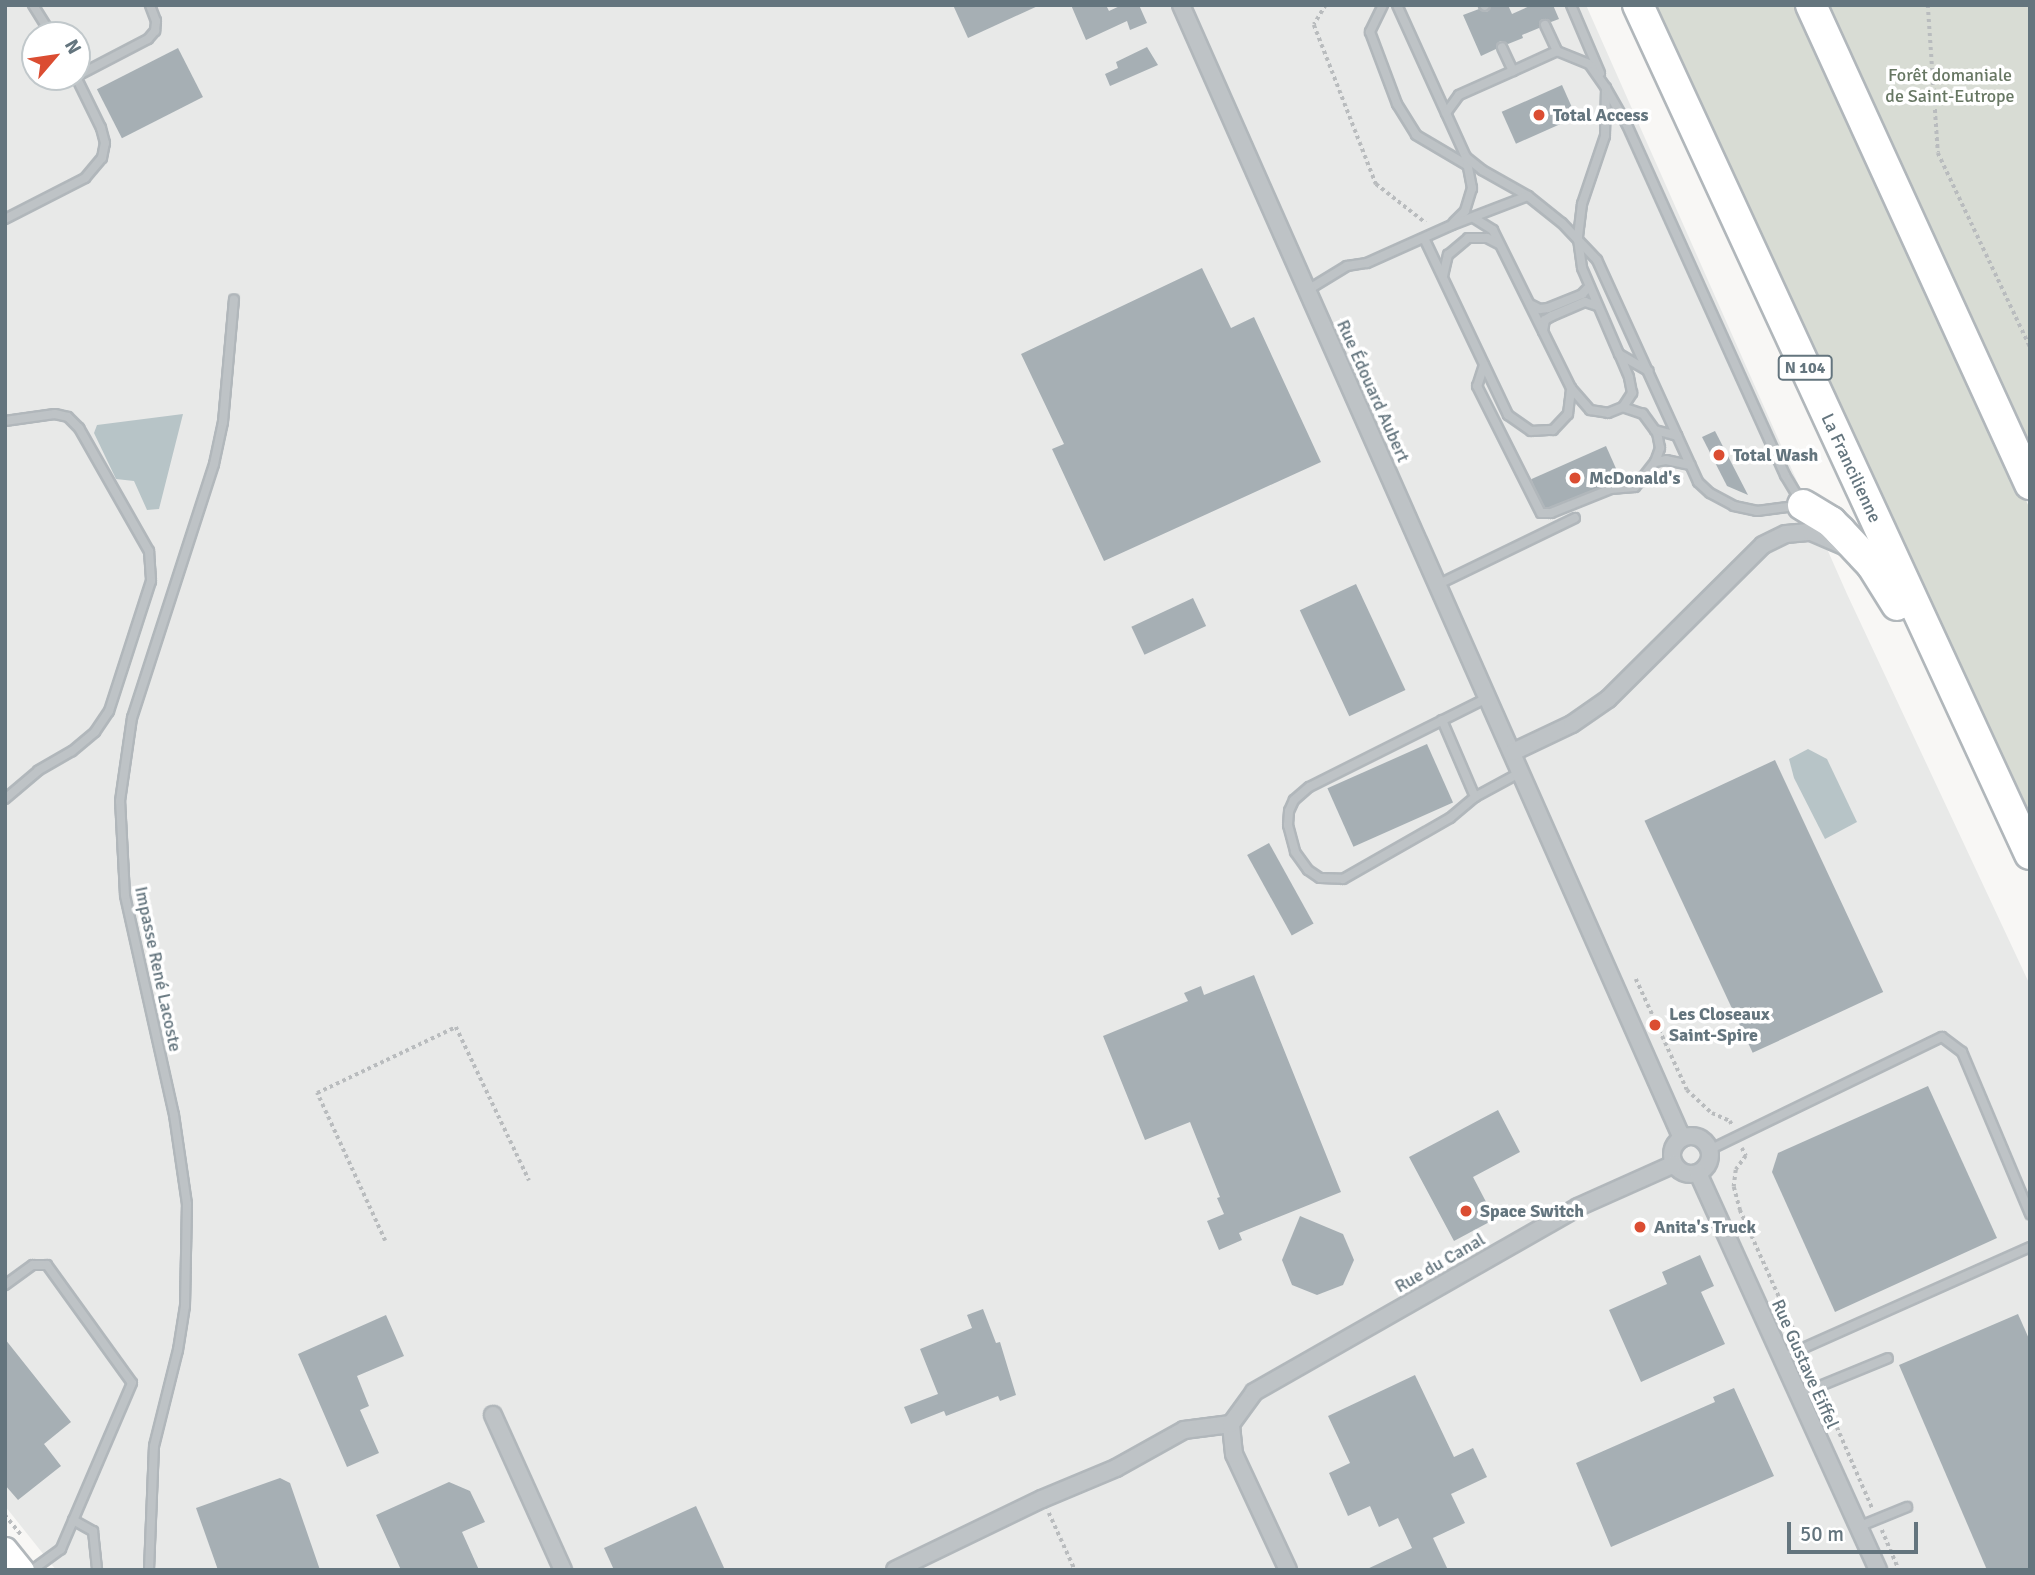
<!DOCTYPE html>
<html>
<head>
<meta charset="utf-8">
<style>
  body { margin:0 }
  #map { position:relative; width:2035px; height:1575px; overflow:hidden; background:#f8f7f5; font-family:Signika,sans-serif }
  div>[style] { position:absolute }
  .built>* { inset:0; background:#e8e9e8 }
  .green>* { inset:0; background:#d8dcd4 }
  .water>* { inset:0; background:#b7c4c7 }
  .building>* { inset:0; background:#a6afb4; transform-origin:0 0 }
  .path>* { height:3.5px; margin-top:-1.75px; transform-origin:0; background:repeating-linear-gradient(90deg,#b9bcbe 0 3.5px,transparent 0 7px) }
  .roads { filter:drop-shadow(2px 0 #b1b7bb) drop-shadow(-2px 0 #b1b7bb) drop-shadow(0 2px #b1b7bb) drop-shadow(0 -2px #b1b7bb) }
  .lane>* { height:8px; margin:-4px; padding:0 4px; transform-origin:4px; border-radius:4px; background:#bec3c6 }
  .street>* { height:16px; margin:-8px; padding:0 8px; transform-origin:8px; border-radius:8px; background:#bec3c6 }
  .street>.ring { margin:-8px; padding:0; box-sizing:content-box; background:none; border:16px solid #bec3c6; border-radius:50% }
  .secondary>* { height:23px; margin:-11.5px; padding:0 11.5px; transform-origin:11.5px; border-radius:11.5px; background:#fff }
  .highway>* { height:30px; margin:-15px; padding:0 15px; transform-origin:15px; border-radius:15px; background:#fff }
  .dots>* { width:19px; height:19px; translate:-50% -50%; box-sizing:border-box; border:4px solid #fff; border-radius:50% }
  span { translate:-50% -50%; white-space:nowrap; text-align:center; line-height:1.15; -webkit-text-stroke:7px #fff; paint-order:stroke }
  .shield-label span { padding:2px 5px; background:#fff; border:2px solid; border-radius:5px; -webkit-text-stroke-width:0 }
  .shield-label { font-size:16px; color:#64757e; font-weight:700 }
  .park-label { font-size:18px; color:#677763 }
  .poi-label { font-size:18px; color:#64757e; font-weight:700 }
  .left { translate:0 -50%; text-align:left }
  .street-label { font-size:18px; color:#64757e }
  .frame { position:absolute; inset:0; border:7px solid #64757e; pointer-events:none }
  .north { position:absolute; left:21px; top:21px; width:70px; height:70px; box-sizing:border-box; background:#fff; border:2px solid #c1c8cb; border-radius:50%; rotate:61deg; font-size:19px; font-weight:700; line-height:28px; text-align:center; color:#64757e }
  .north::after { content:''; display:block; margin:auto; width:24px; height:32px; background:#db4d32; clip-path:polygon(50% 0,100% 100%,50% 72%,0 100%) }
  .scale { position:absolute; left:1787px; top:1522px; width:131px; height:32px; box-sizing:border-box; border:4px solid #64757e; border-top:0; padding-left:9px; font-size:21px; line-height:24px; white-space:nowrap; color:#64757e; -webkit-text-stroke:5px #fff; paint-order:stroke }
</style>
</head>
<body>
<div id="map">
  <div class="built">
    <div style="clip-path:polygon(evenodd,5px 5px,1586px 5px,1847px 594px,2030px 985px,2030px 1570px,56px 1570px,5px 1506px,5px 5px,35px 35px,77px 35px,77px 77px,35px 77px,35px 35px)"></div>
  </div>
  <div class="green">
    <div style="clip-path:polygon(1649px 5px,1799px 5px,2030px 509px,2030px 824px)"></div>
    <div style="clip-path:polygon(1824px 5px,2030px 5px,2030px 450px)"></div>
  </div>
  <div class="water">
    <div style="clip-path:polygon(183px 414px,159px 509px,147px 510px,134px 481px,116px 479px,94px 433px,97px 425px)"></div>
    <div style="clip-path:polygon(1808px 749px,1827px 759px,1857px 822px,1825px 839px,1794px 778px,1789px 759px)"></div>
  </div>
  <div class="building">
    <div style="clip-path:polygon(953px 5px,1040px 5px,968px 38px)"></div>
    <div style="clip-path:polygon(1071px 5px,1106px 5px,1109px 11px,1122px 5px,1139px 5px,1147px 23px,1130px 30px,1127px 21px,1086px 40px)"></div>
    <div style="clip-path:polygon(1491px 5px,1508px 5px,1512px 14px,1532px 5px,1553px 5px,1559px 19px,1551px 22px,1542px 19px,1539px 28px,1522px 35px,1523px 38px,1508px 44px,1500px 41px,1496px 49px,1481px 56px,1463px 15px,1479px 9px,1487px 12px)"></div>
    <div style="clip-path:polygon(1147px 47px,1158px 65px,1110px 86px,1105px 74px,1118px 68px,1116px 62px)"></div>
    <div style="left:178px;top:48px;width:55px;height:91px;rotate:63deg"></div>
    <div style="left:1562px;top:85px;width:35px;height:66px;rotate:66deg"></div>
    <div style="clip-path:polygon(1202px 268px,1231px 328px,1254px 317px,1321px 462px,1104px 561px,1052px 449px,1064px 444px,1021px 354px)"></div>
    <div style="clip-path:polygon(1715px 431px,1748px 495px,1727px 486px,1702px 437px)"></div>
    <div style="left:1606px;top:446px;width:35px;height:82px;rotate:66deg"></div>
    <div style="left:1356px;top:584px;width:117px;height:62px;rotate:65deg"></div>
    <div style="left:1193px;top:598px;width:31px;height:68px;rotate:65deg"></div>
    <div style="left:1427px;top:744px;width:64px;height:109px;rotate:66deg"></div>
    <div style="left:1775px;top:760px;width:256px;height:144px;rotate:65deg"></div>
    <div style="left:1269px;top:843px;width:92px;height:25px;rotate:61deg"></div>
    <div style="clip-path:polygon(1254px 975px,1341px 1192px,1239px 1233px,1242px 1240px,1219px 1250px,1207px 1221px,1224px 1214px,1217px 1198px,1220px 1197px,1190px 1122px,1145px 1140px,1103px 1036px,1188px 1001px,1184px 993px,1201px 986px,1204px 995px)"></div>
    <div style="clip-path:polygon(1928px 1086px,1997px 1238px,1835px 1312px,1772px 1172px,1778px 1153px)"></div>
    <div style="clip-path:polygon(1498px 1110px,1520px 1152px,1473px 1177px,1495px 1219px,1454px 1241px,1409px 1157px)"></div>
    <div style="clip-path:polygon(1300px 1216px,1343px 1234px,1354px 1260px,1343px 1285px,1317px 1295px,1292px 1285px,1282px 1260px)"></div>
    <div style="clip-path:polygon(1700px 1255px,1714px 1286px,1701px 1292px,1725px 1344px,1641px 1382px,1609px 1310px,1667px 1284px,1662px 1272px)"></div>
    <div style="clip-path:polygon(983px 1309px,996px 1343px,1000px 1342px,1016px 1395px,1000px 1401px,998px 1396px,946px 1416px,944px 1411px,911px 1424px,904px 1407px,938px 1394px,920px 1349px,972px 1328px,967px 1315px)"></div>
    <div style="clip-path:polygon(2018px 1314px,2030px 1341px,2030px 1570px,1987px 1570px,1899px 1365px)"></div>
    <div style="clip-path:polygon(386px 1315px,404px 1356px,357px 1376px,369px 1406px,360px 1410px,379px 1453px,347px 1467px,298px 1354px)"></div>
    <div style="clip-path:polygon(5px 1339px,71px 1422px,44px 1444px,61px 1466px,18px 1500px,5px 1485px)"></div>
    <div style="clip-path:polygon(1415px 1375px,1454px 1457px,1473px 1448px,1487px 1477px,1451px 1494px,1465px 1523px,1433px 1538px,1448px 1570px,1365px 1570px,1412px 1548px,1398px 1518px,1379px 1527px,1370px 1506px,1348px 1516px,1329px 1473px,1350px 1463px,1328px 1416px)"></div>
    <div style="clip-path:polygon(1734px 1388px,1774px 1476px,1611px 1547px,1576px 1463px,1715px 1402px,1713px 1397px)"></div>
    <div style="clip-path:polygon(280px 1478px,290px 1483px,320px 1570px,218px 1570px,196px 1508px)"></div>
    <div style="clip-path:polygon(449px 1482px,470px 1491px,485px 1522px,462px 1532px,479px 1570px,401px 1570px,376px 1515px)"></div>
    <div style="clip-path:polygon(696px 1506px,725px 1570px,614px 1570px,604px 1548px)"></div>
  </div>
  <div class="path">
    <div style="left:1326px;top:5px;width:23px;rotate:121deg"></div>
    <div style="left:1314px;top:25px;width:171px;rotate:68.7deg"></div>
    <div style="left:1376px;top:184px;width:63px;rotate:38deg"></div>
    <div style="left:1928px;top:5px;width:148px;rotate:86.1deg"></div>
    <div style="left:1938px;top:153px;width:215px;rotate:64.6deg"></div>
    <div style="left:1636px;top:979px;width:122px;rotate:65.3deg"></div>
    <div style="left:1687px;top:1090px;width:34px;rotate:43deg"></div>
    <div style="left:1712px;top:1113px;width:20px;rotate:24deg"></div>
    <div style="left:1730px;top:1121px;width:4px;rotate:63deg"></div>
    <div style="left:1742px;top:1148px;width:9px;rotate:63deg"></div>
    <div style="left:1746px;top:1156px;width:17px;rotate:126deg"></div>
    <div style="left:1736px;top:1170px;width:17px;rotate:97deg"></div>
    <div style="left:1734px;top:1187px;width:24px;rotate:75deg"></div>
    <div style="left:1740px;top:1210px;width:139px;rotate:65.8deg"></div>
    <div style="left:385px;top:1241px;width:163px;rotate:-114.7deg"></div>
    <div style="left:317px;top:1093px;width:154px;rotate:-25.4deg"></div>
    <div style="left:456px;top:1027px;width:170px;rotate:64.5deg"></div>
    <div style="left:1807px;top:1360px;width:17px;rotate:66deg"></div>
    <div style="left:1823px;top:1395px;width:125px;rotate:66.5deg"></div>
    <div style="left:1049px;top:1513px;width:63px;rotate:65.5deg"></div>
    <div style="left:5px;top:1515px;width:26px;rotate:51deg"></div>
    <div style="left:1882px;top:1530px;width:43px;rotate:67deg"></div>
  </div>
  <div class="roads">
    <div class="lane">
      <div style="left:33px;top:5px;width:36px;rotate:58deg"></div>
      <div style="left:1383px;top:5px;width:30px;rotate:116deg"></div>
      <div style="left:1370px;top:32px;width:77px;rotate:69.4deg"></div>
      <div style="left:1397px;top:104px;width:36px;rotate:58deg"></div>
      <div style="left:1416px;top:135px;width:59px;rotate:30.5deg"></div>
      <div style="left:1397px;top:5px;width:167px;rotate:65.6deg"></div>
      <div style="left:1466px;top:157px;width:32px;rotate:79deg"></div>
      <div style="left:1472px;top:188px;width:24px;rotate:107deg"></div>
      <div style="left:1465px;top:211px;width:16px;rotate:135deg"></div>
      <div style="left:1484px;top:5px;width:1px;rotate:45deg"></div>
      <div style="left:1571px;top:5px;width:74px;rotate:66.9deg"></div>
      <div style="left:1545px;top:25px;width:29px;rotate:65deg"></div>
      <div style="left:77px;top:76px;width:80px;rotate:-27.5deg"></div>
      <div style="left:148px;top:39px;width:11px;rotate:-49deg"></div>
      <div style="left:155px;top:31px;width:10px;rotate:-84deg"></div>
      <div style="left:156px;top:21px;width:17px;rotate:-111deg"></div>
      <div style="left:1606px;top:88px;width:48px;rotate:91.2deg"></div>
      <div style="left:1605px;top:136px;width:72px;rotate:108.7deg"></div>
      <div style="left:1582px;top:204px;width:35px;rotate:97deg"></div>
      <div style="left:1578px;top:239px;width:29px;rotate:82deg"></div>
      <div style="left:1582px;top:268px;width:94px;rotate:66.7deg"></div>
      <div style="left:1619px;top:354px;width:34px;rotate:30deg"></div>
      <div style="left:1446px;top:113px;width:22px;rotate:-54deg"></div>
      <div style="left:1459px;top:95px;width:59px;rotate:-24deg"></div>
      <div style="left:1466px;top:157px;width:21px;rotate:39deg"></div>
      <div style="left:1482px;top:170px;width:53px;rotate:29.5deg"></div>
      <div style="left:1528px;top:196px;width:43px;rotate:38.5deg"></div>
      <div style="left:1562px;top:223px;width:51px;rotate:46.6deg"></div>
      <div style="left:1597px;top:260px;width:244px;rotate:65.5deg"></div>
      <div style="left:1698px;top:482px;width:16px;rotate:43deg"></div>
      <div style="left:1710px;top:493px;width:27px;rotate:28deg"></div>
      <div style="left:1734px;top:506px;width:24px;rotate:12deg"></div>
      <div style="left:1757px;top:511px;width:46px;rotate:-7.4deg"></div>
      <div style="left:1803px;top:505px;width:35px;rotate:-121deg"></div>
      <div style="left:1785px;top:475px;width:384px;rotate:-114.3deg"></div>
      <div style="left:1627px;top:125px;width:43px;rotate:-119.6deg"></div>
      <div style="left:1606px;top:88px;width:29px;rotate:-125deg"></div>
      <div style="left:1589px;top:64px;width:35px;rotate:-158deg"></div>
      <div style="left:1557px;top:51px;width:48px;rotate:155.6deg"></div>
      <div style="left:1513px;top:71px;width:26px;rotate:-115deg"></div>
      <div style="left:5px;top:219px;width:90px;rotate:-27.1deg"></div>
      <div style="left:85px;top:178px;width:26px;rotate:-50deg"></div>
      <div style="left:102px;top:158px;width:15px;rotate:-79deg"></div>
      <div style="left:105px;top:143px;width:16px;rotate:-105deg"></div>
      <div style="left:101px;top:128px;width:57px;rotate:-116.1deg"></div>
      <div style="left:1424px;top:238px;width:196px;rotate:64.6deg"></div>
      <div style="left:1508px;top:415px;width:28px;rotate:35deg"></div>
      <div style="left:1531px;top:431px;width:22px;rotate:-3deg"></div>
      <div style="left:1553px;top:430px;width:22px;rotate:-47deg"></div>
      <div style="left:1568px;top:414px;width:26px;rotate:-83deg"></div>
      <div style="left:1571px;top:388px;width:176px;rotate:-116.3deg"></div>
      <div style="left:1493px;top:230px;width:22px;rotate:-148deg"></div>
      <div style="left:1443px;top:276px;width:22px;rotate:-77deg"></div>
      <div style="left:1448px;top:255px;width:26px;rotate:-40deg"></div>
      <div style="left:1468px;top:238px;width:19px"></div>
      <div style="left:1487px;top:238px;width:13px;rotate:27deg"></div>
      <div style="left:1306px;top:291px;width:48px;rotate:-31.4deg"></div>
      <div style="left:1347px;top:266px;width:20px;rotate:-9deg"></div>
      <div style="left:1367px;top:263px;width:93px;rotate:-24.1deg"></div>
      <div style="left:1452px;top:225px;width:81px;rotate:-20.9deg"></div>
      <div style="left:1530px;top:304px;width:11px;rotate:27deg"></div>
      <div style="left:1540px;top:309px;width:8px;rotate:-7deg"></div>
      <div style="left:1548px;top:308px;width:37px;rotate:-22deg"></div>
      <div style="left:1582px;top:294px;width:10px;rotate:-45deg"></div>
      <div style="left:1543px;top:331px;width:11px;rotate:-80deg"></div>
      <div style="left:1545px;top:320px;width:8px;rotate:-30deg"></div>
      <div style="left:1552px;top:316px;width:36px;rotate:-23deg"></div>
      <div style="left:1585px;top:302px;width:13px;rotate:18deg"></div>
      <div style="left:1484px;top:365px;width:22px;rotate:108deg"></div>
      <div style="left:1477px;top:386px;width:142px;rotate:63.3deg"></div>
      <div style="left:1541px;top:513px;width:10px"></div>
      <div style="left:1551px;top:513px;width:65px;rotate:-21.8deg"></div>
      <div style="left:1611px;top:489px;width:24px;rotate:-5deg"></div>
      <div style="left:1635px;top:487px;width:14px;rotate:-51deg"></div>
      <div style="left:1644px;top:476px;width:18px;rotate:-52deg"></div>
      <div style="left:1655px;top:462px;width:15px;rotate:-70deg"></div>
      <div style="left:1660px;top:448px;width:15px;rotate:-101deg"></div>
      <div style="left:1657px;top:433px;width:24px;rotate:-126deg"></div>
      <div style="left:1643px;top:414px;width:21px;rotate:-161deg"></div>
      <div style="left:1571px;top:388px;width:29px;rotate:49deg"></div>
      <div style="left:1590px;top:410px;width:18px;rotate:9deg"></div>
      <div style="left:1608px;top:413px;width:16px;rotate:-22deg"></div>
      <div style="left:1623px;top:407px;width:17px;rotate:-57deg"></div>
      <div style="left:1632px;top:393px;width:16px;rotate:-101deg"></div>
      <div style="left:1629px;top:377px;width:25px;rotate:-113deg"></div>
      <div style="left:5px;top:421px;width:50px;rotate:-8deg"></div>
      <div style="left:55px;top:414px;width:13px;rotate:13deg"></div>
      <div style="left:68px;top:417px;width:16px;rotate:45deg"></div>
      <div style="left:79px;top:428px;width:142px;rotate:60.4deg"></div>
      <div style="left:149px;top:551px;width:30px;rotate:86deg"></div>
      <div style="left:151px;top:581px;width:137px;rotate:107.9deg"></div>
      <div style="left:109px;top:711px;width:25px;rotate:124deg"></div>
      <div style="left:95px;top:732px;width:30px;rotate:140deg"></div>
      <div style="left:72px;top:751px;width:39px;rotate:150deg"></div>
      <div style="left:38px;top:771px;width:43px;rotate:139.7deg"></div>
      <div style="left:1655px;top:430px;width:23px;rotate:15deg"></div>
      <div style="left:1655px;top:462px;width:11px;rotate:-10deg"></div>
      <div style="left:1666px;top:460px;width:25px;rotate:12deg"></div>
      <div style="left:1439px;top:584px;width:151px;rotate:-25.9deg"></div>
      <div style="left:1489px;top:697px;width:201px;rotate:153.4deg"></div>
      <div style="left:1309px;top:787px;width:20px;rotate:139deg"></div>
      <div style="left:1294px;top:800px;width:12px;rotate:114deg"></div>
      <div style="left:1289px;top:811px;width:14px;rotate:94deg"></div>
      <div style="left:1288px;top:825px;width:28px;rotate:75deg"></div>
      <div style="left:1295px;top:852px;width:22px;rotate:54deg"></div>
      <div style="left:1308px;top:870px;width:14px;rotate:34deg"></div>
      <div style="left:1320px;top:878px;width:23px;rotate:2deg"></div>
      <div style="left:1343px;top:879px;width:123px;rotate:-29.7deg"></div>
      <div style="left:1450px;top:818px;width:33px;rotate:-40deg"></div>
      <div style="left:1475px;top:797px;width:52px;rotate:-28.5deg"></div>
      <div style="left:1442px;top:720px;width:84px;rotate:66.8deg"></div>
      <div style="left:1709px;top:1150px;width:259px;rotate:-25.9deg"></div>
      <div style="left:1942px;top:1037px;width:25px;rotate:37deg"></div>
      <div style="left:1962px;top:1052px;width:176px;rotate:67.2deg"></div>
      <div style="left:5px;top:1285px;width:34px;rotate:-36deg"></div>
      <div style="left:33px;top:1265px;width:14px"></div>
      <div style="left:47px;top:1265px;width:145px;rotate:54.2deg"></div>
      <div style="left:132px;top:1383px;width:181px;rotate:113.2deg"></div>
      <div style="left:61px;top:1549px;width:36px;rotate:144deg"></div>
      <div style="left:1781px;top:1358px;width:273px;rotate:-24deg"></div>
      <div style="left:1798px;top:1395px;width:97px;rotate:-22.3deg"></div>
      <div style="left:73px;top:1520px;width:23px;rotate:29deg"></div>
      <div style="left:93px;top:1531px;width:39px;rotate:84deg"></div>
      <div style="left:1858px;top:1527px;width:53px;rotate:-22.2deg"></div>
      <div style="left:149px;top:1570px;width:124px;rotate:-87.7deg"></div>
      <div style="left:154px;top:1446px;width:99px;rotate:-76deg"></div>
      <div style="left:178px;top:1350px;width:45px;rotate:-81deg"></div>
      <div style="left:185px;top:1306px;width:102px;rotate:-88.9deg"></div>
      <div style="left:187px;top:1204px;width:90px;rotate:-98.3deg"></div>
      <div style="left:174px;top:1115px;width:225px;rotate:-102.6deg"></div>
      <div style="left:125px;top:895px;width:94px;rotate:-93deg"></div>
      <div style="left:120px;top:801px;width:84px;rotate:-81.8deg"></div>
      <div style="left:132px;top:718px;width:267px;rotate:-72.1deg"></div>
      <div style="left:214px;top:464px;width:43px;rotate:-77.9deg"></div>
      <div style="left:223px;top:422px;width:123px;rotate:-84.9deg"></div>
    </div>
    <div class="street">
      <div style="left:1181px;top:5px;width:1239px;rotate:66.15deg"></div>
      <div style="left:1513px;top:752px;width:65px;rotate:-25.4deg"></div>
      <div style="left:1572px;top:724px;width:44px;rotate:-34.8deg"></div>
      <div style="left:1608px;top:699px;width:218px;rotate:-44.8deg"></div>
      <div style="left:1763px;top:545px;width:25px;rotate:-26deg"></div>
      <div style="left:1786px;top:534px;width:25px;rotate:-5deg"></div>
      <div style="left:1811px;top:532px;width:36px;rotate:23deg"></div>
      <div class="ring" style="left:1672px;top:1136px;width:22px;height:22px"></div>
      <div style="left:1698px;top:1173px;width:436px;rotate:65.6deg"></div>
      <div style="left:493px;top:1415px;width:170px;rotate:65.7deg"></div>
      <div style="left:895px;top:1570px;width:163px;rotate:-25.8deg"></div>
      <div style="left:1042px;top:1499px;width:80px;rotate:-22.7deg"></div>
      <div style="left:1116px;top:1468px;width:78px;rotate:-29.2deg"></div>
      <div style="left:1184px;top:1430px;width:47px;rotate:-7.3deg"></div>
      <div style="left:1288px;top:1570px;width:128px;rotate:-115deg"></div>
      <div style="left:1234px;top:1454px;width:30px;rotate:-96deg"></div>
      <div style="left:1231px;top:1424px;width:39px;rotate:-54deg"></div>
      <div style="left:1254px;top:1392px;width:373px;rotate:-29.7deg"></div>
      <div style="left:1578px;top:1207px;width:105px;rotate:-24.1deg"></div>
    </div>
    <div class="secondary">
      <div style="left:5px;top:1549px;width:27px;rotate:51deg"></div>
    </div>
    <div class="highway">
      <div style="left:1638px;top:5px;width:935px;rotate:65.22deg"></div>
      <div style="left:1811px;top:5px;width:527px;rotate:65.43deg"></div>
      <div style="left:1803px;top:505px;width:33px;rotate:31deg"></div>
      <div style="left:1831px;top:522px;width:13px;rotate:45deg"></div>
      <div style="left:1840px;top:531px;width:47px;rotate:46.7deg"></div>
      <div style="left:1872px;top:565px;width:47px;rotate:58deg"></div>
    </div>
  </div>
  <div class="dots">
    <div style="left:1539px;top:115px;background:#db4d32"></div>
    <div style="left:1719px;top:455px;background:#db4d32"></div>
    <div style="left:1575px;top:478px;background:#db4d32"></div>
    <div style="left:1655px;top:1025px;background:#db4d32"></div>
    <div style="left:1466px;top:1211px;background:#db4d32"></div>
    <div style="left:1640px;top:1227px;background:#db4d32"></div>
  </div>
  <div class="shield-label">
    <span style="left:1805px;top:368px">N 104</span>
  </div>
  <div class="park-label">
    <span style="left:1950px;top:86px">Forêt domaniale<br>de Saint-Eutrope</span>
  </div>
  <div class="poi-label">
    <span class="left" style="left:1553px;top:115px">Total Access</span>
    <span class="left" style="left:1733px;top:455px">Total Wash</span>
    <span class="left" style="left:1589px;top:478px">McDonald's</span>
    <span class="left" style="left:1669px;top:1025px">Les Closeaux<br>Saint-Spire</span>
    <span class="left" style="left:1480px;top:1211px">Space Switch</span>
    <span class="left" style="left:1654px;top:1227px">Anita's Truck</span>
  </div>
  <div class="street-label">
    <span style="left:1373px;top:391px;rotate:66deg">Rue Édouard Aubert</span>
    <span style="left:1851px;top:468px;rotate:65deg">La Francilienne</span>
    <span style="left:158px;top:969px;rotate:78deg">Impasse René Lacoste</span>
    <span style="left:1440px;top:1263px;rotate:-30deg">Rue du Canal</span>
    <span style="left:1805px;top:1364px;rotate:66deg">Rue Gustave Eiffel</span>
  </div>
  <div class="frame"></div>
  <div class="north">N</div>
  <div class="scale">50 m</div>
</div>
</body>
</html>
